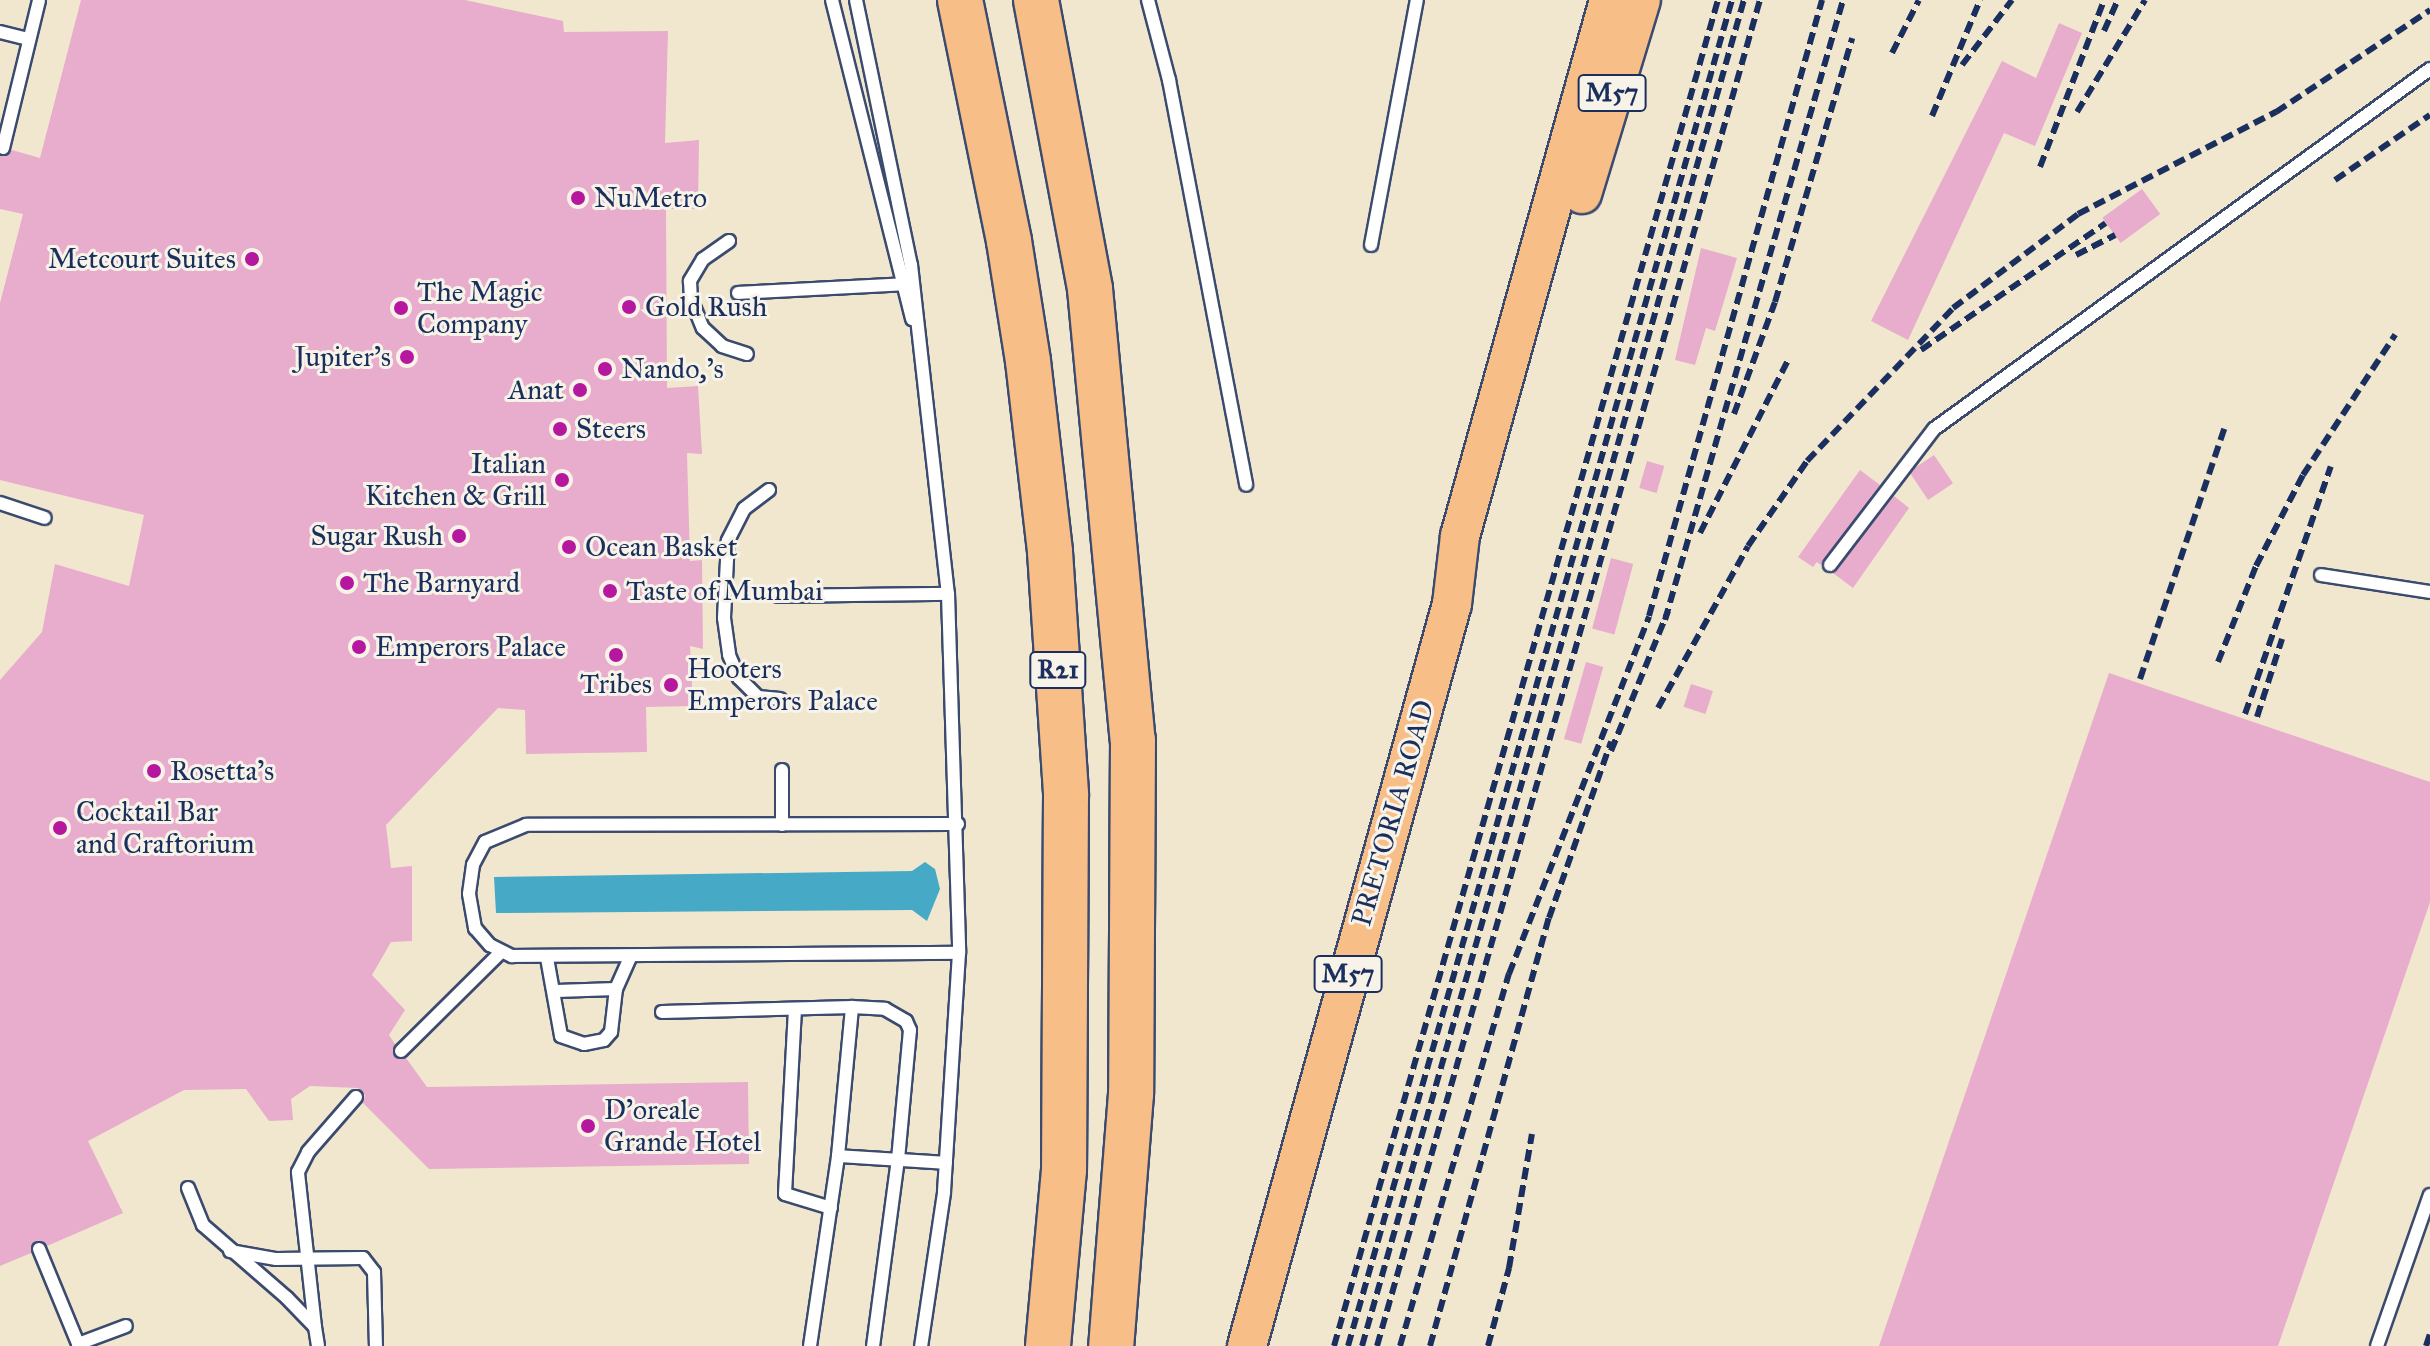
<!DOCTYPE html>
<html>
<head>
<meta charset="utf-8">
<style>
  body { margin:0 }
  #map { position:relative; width:2430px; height:1346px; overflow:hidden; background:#f1e7cf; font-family:"IM FELL Great Primer",serif }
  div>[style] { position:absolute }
  .water>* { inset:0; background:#46aac6 }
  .building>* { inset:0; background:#e8adcc; transform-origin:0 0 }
  .roads { filter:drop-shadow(2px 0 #3b4b6f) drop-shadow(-2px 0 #3b4b6f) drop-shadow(0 2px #3b4b6f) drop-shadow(0 -2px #3b4b6f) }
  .service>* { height:12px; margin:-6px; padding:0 6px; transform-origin:6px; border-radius:6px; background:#fff }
  .primary>* { height:38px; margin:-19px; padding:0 19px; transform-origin:19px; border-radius:19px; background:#f7be88 }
  .motorway>* { height:44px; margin:-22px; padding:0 22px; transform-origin:22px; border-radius:22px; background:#f7be88 }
  .rail>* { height:6px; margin-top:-3px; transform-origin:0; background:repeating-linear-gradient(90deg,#1b2f5e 0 12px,transparent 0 18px) }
  .dots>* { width:22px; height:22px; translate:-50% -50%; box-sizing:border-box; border:4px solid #f7f3e8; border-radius:50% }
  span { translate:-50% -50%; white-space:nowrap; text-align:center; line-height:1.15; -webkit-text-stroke:6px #f7f3e8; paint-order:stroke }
  .shield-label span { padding:2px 6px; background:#f7f3e8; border:2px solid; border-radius:6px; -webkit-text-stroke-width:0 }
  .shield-label { font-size:26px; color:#1b2f5e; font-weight:700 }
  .poi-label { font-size:28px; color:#1b2f5e }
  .left { translate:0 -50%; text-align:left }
  .right { translate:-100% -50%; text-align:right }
  .street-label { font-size:28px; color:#1b2f5e }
</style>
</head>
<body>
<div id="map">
  <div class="water">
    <div style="clip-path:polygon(925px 862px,935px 869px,940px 889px,927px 921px,912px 910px,496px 913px,494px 877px,912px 871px)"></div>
  </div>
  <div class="building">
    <div style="clip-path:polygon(81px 0,465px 0,563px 21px,564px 32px,668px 31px,665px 143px,699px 140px,698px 209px,666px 209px,667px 388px,698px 386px,702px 454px,687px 453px,690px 561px,702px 560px,703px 649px,690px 646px,693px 706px,646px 707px,647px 752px,526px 754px,525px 710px,498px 708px,386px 825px,391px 868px,412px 866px,412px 941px,391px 942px,372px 975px,405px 1010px,389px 1035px,395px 1044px,393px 1054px,406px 1058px,427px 1087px,748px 1082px,749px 1164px,429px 1169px,363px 1103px,365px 1095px,358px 1088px,310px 1086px,291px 1099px,293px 1120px,269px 1121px,246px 1089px,184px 1090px,88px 1141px,123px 1213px,47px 1246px,35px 1241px,31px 1253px,0 1266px,0 680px,42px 632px,55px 564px,129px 586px,144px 515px,0 480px,0 303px,23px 214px,0 209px,0 156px,12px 150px,40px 158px)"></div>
    <div style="clip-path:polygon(2059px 23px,2082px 33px,2035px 146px,2004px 133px,1908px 340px,1871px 321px,2002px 61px,2036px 78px)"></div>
    <div style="left:2142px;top:189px;width:31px;height:49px;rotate:54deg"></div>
    <div style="clip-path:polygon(1701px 248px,1737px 258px,1715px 331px,1706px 328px,1695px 365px,1675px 360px)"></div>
    <div style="left:1934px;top:455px;width:34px;height:30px;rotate:56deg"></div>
    <div style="left:1647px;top:461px;width:18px;height:28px;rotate:16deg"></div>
    <div style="clip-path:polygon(1860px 470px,1880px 485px,1821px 565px,1817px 562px,1813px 567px,1798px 557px)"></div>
    <div style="clip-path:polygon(1894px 496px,1909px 508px,1853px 588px,1833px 573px)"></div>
    <div style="left:1611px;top:558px;width:23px;height:73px;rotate:15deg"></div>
    <div style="left:1586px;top:662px;width:18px;height:80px;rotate:16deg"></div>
    <div style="clip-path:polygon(2109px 673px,2430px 782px,2430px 902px,2278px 1346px,1879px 1346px)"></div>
    <div style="left:1691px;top:684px;width:23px;height:24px;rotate:18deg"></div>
  </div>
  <div class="roads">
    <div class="service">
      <div style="left:832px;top:0;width:329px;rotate:75.9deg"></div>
      <div style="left:856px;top:0;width:271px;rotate:78.3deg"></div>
      <div style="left:911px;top:265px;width:331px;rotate:83.6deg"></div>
      <div style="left:948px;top:594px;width:359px;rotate:88.2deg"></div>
      <div style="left:959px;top:953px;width:240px;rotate:93.6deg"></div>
      <div style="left:944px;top:1193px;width:155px;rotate:98.5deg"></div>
      <div style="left:1148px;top:0;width:83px;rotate:75.3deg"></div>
      <div style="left:1169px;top:80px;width:412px;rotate:79.2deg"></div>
      <div style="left:0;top:32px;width:30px;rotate:14deg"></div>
      <div style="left:3px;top:148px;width:152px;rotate:-76.3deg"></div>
      <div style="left:729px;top:241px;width:32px;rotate:145deg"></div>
      <div style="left:703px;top:259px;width:26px;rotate:121deg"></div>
      <div style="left:690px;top:281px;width:18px;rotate:87deg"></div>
      <div style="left:691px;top:299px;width:31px;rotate:68deg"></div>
      <div style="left:703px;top:328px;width:26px;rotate:43deg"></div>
      <div style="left:722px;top:346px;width:26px;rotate:18deg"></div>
      <div style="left:1371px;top:245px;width:249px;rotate:-79.4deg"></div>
      <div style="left:738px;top:293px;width:169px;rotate:-3deg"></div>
      <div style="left:769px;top:490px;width:31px;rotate:143deg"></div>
      <div style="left:744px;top:509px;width:36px;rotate:117deg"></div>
      <div style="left:728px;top:541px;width:77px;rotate:93deg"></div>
      <div style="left:724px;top:618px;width:37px;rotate:82deg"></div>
      <div style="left:729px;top:655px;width:25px;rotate:67deg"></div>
      <div style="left:739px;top:678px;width:27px;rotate:45deg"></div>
      <div style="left:758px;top:697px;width:22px;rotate:5deg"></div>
      <div style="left:0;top:503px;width:47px;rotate:18.4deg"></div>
      <div style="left:1830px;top:565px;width:171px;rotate:-52.6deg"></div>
      <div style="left:1934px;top:429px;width:613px;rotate:-35.97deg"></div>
      <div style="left:2321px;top:575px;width:110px;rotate:8.9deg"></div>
      <div style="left:778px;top:596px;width:170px;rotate:-0.7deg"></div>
      <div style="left:782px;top:770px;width:55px;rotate:90deg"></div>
      <div style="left:958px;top:824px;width:432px;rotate:179.9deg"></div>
      <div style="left:526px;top:825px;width:44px;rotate:157.5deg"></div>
      <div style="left:485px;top:842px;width:26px;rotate:118deg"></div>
      <div style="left:473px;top:865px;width:29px;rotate:98deg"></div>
      <div style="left:469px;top:894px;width:35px;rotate:80deg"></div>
      <div style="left:475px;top:928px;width:23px;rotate:49deg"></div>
      <div style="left:490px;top:945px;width:25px;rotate:27deg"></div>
      <div style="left:512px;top:956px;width:447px;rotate:-0.4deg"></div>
      <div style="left:547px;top:958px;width:79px;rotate:79.8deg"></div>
      <div style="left:561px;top:1036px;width:24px;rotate:19deg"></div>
      <div style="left:584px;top:1044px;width:20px;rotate:-11deg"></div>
      <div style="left:604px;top:1040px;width:11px;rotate:-49deg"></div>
      <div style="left:611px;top:1032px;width:43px;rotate:-83.4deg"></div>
      <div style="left:616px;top:989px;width:35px;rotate:-66deg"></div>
      <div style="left:556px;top:991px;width:60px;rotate:-1.9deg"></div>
      <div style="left:795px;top:1009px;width:185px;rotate:93.1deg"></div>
      <div style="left:785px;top:1194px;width:48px;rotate:16.9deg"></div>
      <div style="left:662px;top:1012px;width:190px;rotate:-1.5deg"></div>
      <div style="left:852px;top:1007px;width:33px;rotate:3deg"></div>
      <div style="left:885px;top:1009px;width:24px;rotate:30deg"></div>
      <div style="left:906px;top:1021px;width:10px;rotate:66deg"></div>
      <div style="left:910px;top:1030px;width:130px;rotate:95.3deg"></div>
      <div style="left:898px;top:1159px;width:189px;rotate:97.6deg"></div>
      <div style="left:401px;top:1051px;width:139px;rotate:-44.7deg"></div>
      <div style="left:838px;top:1156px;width:150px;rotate:-84.6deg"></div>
      <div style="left:188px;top:1188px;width:40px;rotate:68deg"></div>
      <div style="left:203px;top:1225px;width:111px;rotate:41deg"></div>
      <div style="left:287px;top:1298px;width:40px;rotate:46deg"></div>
      <div style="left:315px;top:1327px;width:19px;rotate:81deg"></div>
      <div style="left:39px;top:1249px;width:105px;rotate:67.6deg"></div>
      <div style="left:230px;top:1251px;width:47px;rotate:9.9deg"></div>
      <div style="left:276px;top:1259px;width:87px;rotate:-0.7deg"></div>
      <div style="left:363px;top:1258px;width:18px;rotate:52deg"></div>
      <div style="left:374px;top:1272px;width:74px;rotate:88.5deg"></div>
      <div style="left:315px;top:1327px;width:156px;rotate:-96.3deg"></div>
      <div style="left:298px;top:1172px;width:22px;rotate:-63deg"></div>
      <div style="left:308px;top:1152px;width:73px;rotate:-48.9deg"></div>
      <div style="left:78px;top:1344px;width:51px;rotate:-20.6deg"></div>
      <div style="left:810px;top:1346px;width:192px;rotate:-81.6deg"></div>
      <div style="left:838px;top:1156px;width:108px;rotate:3.7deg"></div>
      <div style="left:2377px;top:1346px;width:160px;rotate:-70.7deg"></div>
    </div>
    <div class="primary">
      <div style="left:1582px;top:194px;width:203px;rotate:-73.1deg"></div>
      <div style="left:1247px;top:1346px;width:770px;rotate:-74.56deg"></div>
      <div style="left:1452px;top:604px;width:68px;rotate:-83.3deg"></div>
      <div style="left:1460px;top:536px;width:556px;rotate:-74.46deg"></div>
    </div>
    <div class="motorway">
      <div style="left:960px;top:0;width:246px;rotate:78.5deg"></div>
      <div style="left:1009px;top:241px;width:121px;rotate:81deg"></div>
      <div style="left:1028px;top:361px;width:192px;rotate:83.4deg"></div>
      <div style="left:1050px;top:552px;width:244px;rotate:86.2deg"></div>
      <div style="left:1066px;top:795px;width:375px;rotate:90.3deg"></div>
      <div style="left:1064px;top:1170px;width:177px;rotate:95.2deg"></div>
      <div style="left:1036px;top:0;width:294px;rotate:79.4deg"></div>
      <div style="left:1090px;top:289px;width:453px;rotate:84.6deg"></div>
      <div style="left:1133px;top:740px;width:354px;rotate:90.3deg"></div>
      <div style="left:1131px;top:1094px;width:253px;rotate:94.5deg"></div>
    </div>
  </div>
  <div class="rail">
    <div style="left:2104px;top:31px;width:34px;rotate:-66deg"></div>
    <div style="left:1892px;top:53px;width:59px;rotate:-63deg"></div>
    <div style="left:1962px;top:65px;width:82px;rotate:-52.4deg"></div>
    <div style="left:2077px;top:112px;width:131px;rotate:-58.7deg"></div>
    <div style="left:1932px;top:116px;width:126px;rotate:-67.5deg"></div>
    <div style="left:2040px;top:167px;width:179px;rotate:-69deg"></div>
    <div style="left:2335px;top:180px;width:115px;rotate:-34.4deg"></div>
    <div style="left:2076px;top:255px;width:44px;rotate:-27.1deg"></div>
    <div style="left:1921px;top:350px;width:224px;rotate:-34.5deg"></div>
    <div style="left:1734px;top:414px;width:119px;rotate:-69.9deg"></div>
    <div style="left:1775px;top:302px;width:275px;rotate:-73.7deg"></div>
    <div style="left:1700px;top:533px;width:192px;rotate:-63deg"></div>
    <div style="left:1665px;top:620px;width:645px;rotate:-73.98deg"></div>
    <div style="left:2218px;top:662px;width:103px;rotate:-68.4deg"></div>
    <div style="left:2256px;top:566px;width:102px;rotate:-62.7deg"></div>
    <div style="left:2303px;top:475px;width:168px;rotate:-56.7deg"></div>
    <div style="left:2140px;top:679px;width:267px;rotate:-71.4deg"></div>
    <div style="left:1658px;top:708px;width:185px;rotate:-60.9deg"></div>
    <div style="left:1748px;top:546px;width:103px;rotate:-55.2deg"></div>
    <div style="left:1807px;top:461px;width:211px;rotate:-46.3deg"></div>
    <div style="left:1953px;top:308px;width:156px;rotate:-36.9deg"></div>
    <div style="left:2078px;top:214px;width:223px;rotate:-27.3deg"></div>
    <div style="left:2276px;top:112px;width:185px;rotate:-33.5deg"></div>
    <div style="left:2245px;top:714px;width:262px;rotate:-70.9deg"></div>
    <div style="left:2257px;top:717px;width:82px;rotate:-72.2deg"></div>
    <div style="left:1611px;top:751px;width:151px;rotate:-67.8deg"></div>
    <div style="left:1334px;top:1346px;width:1400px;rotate:-74.08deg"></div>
    <div style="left:1348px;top:1346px;width:1400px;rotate:-74.08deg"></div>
    <div style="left:1362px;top:1346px;width:1399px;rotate:-74.16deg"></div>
    <div style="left:1377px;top:1346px;width:1399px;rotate:-74.12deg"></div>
    <div style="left:1400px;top:1346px;width:388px;rotate:-73.7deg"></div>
    <div style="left:1509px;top:974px;width:384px;rotate:-68.6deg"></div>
    <div style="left:1649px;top:616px;width:640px;rotate:-74.31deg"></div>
    <div style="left:1430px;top:1346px;width:444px;rotate:-74.5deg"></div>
    <div style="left:1549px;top:918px;width:187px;rotate:-70.6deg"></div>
    <div style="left:1488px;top:1346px;width:81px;rotate:-74.9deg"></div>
    <div style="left:1509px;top:1268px;width:136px;rotate:-80.3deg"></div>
    <div style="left:2426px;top:1346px;width:13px;rotate:-72deg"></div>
  </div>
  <div class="dots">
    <div style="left:578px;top:198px;background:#b5179e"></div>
    <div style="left:252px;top:259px;background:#b5179e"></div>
    <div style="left:629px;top:307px;background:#b5179e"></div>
    <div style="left:401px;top:308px;background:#b5179e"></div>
    <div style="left:407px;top:357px;background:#b5179e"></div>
    <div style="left:605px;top:369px;background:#b5179e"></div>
    <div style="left:580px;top:390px;background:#b5179e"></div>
    <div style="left:560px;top:429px;background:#b5179e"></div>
    <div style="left:562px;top:480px;background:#b5179e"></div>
    <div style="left:459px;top:536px;background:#b5179e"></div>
    <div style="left:569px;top:547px;background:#b5179e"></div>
    <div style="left:347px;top:583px;background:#b5179e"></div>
    <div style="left:610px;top:591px;background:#b5179e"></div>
    <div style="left:359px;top:647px;background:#b5179e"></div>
    <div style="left:616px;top:655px;background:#b5179e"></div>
    <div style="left:671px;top:685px;background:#b5179e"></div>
    <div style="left:154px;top:771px;background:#b5179e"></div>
    <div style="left:60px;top:828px;background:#b5179e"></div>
    <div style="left:588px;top:1126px;background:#b5179e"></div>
  </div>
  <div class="shield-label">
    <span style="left:1612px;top:93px">M57</span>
    <span style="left:1058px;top:670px">R21</span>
    <span style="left:1348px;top:974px">M57</span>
  </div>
  <div class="poi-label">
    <span class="left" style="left:594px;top:198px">NuMetro</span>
    <span class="right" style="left:236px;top:259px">Metcourt Suites</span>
    <span class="left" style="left:417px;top:308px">The Magic<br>Company</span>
    <span class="left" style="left:645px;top:307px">Gold Rush</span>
    <span class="right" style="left:391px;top:357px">Jupiter's</span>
    <span class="left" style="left:621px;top:369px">Nando,'s</span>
    <span class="right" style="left:564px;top:390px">Anat</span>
    <span class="left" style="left:576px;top:429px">Steers</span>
    <span class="right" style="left:546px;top:480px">Italian<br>Kitchen &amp; Grill</span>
    <span class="right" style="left:443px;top:536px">Sugar Rush</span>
    <span class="left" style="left:585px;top:547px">Ocean Basket</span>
    <span class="left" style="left:363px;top:583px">The Barnyard</span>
    <span class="left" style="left:626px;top:591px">Taste of Mumbai</span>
    <span class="left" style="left:375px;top:647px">Emperors Palace</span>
    <span class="left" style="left:687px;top:685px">Hooters<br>Emperors Palace</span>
    <span style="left:616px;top:684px">Tribes</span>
    <span class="left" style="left:170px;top:771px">Rosetta's</span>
    <span class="left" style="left:76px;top:828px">Cocktail Bar<br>and Craftorium</span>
    <span class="left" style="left:604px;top:1126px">D'oreale<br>Grande Hotel</span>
  </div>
  <div class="street-label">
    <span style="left:1393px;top:813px;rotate:-74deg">PRETORIA ROAD</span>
  </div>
</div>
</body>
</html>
